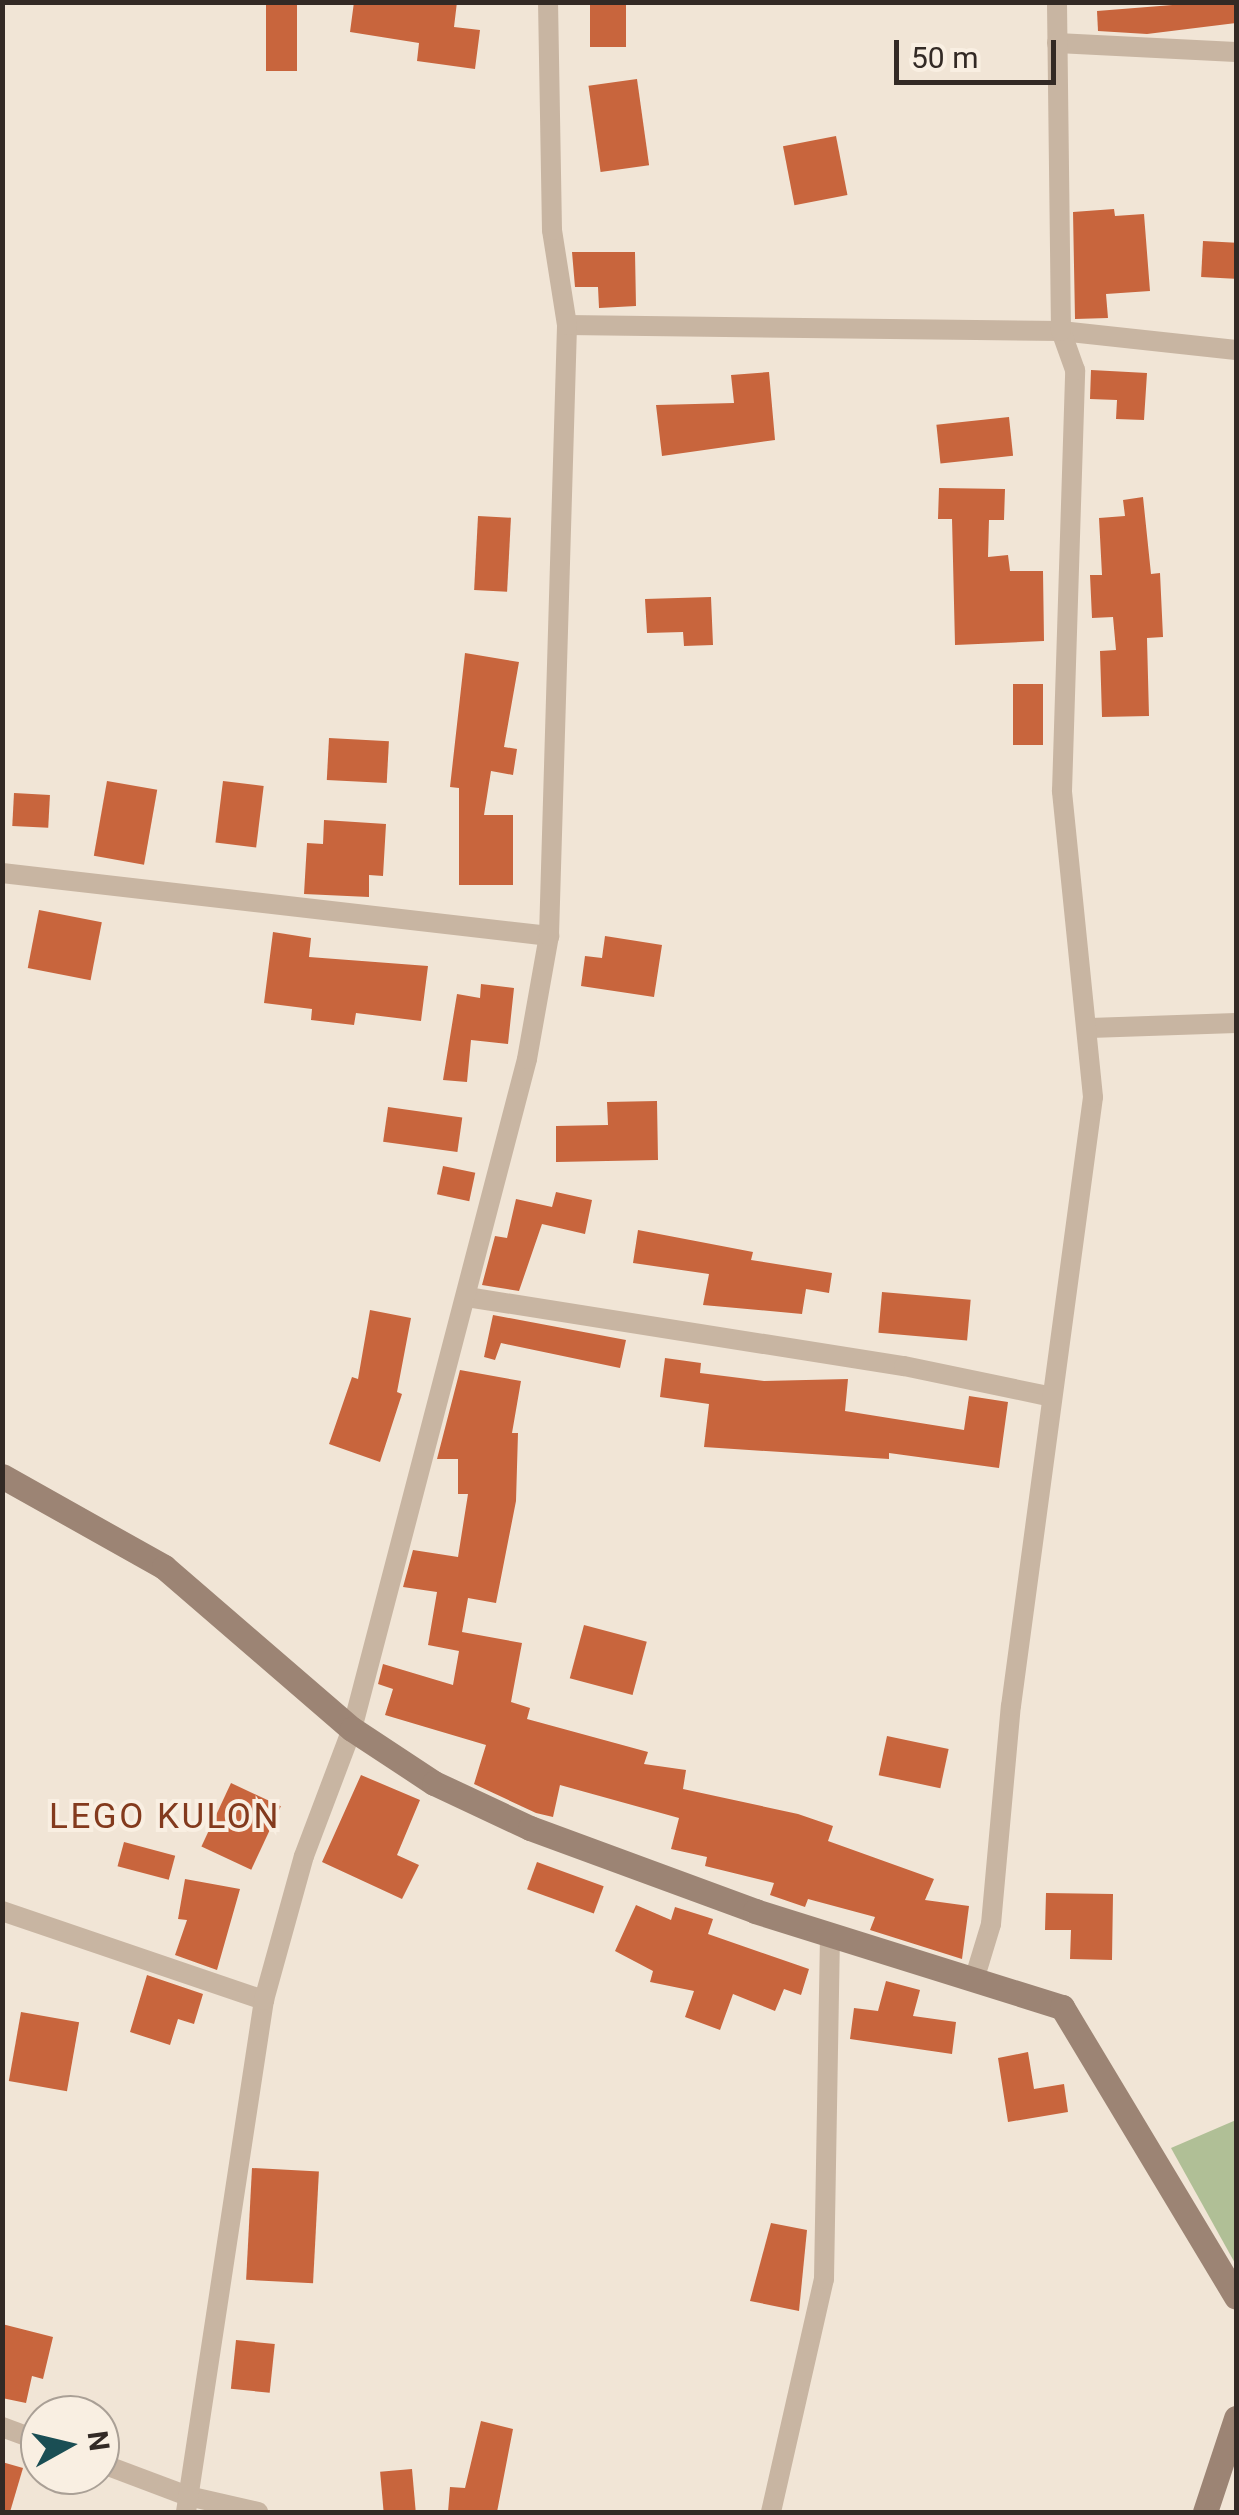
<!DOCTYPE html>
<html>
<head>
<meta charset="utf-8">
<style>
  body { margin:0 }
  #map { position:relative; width:1239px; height:2515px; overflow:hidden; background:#f1e5d6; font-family:Roboto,sans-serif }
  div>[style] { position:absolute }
  .green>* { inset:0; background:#b0bf96 }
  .building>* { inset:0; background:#c8653d; transform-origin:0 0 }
  .street>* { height:20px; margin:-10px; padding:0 10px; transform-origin:10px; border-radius:10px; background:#c8b5a2 }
  .secondary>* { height:25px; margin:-12.5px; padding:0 12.5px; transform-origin:12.5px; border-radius:12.5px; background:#9c8474 }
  span { translate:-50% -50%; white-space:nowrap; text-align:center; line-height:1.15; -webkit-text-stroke:8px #f9efe2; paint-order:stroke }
  .quarter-label { font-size:35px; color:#833a1d; letter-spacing:2.5px }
  .frame { position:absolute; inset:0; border:5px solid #332a25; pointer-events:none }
  .north { position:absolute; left:20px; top:2395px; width:100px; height:100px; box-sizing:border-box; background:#f9efe2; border:2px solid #aaa096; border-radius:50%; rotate:82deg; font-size:28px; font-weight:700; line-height:40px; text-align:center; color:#332a25 }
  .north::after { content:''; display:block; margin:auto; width:35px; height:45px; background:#1a4e54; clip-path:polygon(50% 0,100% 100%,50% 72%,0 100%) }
  .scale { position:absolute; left:894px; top:40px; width:162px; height:45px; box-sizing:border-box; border:5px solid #332a25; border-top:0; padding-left:12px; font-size:30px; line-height:35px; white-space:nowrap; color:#332a25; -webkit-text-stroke:8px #f9efe2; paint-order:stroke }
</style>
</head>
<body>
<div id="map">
  <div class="green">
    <div style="clip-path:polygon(1236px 2120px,1236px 2265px,1171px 2148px)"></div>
  </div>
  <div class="building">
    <div style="left:266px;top:2px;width:31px;height:69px"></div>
    <div style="clip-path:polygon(354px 2px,457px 2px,454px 27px,480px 30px,475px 69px,417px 61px,419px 43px,350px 32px)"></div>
    <div style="left:590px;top:2px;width:36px;height:45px"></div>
    <div style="clip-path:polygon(1210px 2px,1236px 2px,1236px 23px,1147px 34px,1098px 31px,1097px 11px)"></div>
    <div style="left:637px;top:79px;width:87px;height:49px;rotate:82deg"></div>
    <div style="left:836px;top:136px;width:60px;height:54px;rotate:79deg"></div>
    <div style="clip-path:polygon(1114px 209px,1115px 216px,1144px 214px,1150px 291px,1106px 294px,1108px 318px,1075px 319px,1073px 212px)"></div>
    <div style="left:1203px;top:241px;width:33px;height:36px;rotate:3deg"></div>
    <div style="clip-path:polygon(572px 252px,635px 252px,636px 306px,599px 308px,598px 287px,575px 287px)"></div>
    <div style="clip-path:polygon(1091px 370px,1147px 373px,1144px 420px,1116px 419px,1117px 400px,1090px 399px)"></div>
    <div style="clip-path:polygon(769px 372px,775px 440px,662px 456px,656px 405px,734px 403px,731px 375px)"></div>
    <div style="left:1009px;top:417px;width:39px;height:73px;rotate:84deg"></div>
    <div style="clip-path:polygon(939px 488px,1005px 489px,1004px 520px,989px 520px,988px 557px,1008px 555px,1010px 571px,1043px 571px,1044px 641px,955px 645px,952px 519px,938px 519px)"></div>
    <div style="clip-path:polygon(1143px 497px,1151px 574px,1160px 573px,1163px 637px,1147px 638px,1149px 716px,1102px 717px,1100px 651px,1116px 650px,1113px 617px,1092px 618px,1090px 575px,1102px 575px,1099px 518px,1125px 516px,1123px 500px)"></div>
    <div style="left:478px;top:516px;width:33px;height:74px;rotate:3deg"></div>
    <div style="clip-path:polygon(711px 597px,713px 645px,684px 646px,683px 632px,647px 633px,645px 599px)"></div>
    <div style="clip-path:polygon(465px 653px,519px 662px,504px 747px,517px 749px,513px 775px,491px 771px,484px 815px,513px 815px,513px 885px,459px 885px,459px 788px,450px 787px)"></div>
    <div style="left:1013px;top:684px;width:30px;height:61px"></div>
    <div style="left:329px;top:738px;width:60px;height:42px;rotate:3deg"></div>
    <div style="left:107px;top:781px;width:51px;height:76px;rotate:10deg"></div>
    <div style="left:223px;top:781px;width:41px;height:62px;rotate:7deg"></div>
    <div style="left:14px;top:793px;width:36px;height:33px;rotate:3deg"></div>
    <div style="clip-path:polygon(324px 820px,386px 824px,383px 876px,369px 875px,369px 897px,304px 894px,307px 843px,323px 844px)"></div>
    <div style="left:39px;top:910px;width:64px;height:59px;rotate:11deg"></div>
    <div style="clip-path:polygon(273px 932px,311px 938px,309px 957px,428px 966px,421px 1021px,356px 1013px,354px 1025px,311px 1020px,312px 1009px,264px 1003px)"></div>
    <div style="clip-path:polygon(605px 936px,662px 945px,654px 997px,581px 986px,585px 956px,602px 958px)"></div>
    <div style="clip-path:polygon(481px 984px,514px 988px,508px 1044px,471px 1040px,467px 1082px,443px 1080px,457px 994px,480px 998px)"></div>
    <div style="clip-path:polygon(657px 1101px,658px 1160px,556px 1162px,556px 1126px,608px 1125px,607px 1102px)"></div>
    <div style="left:388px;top:1107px;width:75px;height:35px;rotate:8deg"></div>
    <div style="left:443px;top:1166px;width:33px;height:29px;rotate:12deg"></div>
    <div style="clip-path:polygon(556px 1192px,592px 1200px,585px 1234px,542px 1224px,519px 1291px,482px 1285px,495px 1236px,507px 1238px,516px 1199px,552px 1207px)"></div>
    <div style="clip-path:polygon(638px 1230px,753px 1252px,751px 1260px,832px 1273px,829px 1293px,806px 1289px,802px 1314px,703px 1305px,709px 1274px,633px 1263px)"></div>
    <div style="left:882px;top:1292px;width:89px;height:41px;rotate:5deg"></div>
    <div style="clip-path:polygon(370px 1310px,411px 1318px,397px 1392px,402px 1394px,380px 1462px,329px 1444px,352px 1377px,358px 1379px)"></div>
    <div style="clip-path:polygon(493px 1315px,626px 1340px,620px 1368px,501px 1343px,495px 1360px,484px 1357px)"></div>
    <div style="clip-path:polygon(665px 1358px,701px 1363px,700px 1373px,764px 1381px,848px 1379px,845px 1411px,964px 1430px,969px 1396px,1008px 1402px,999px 1468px,889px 1453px,889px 1459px,704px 1447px,709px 1404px,660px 1397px)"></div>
    <div style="clip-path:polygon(460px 1370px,521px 1381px,512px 1433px,518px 1433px,516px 1501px,496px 1603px,468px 1598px,462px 1632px,522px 1643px,511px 1702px,530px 1708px,527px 1719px,648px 1752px,644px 1764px,686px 1770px,683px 1789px,798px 1814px,833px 1826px,828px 1841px,934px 1879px,925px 1900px,969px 1906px,962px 1959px,870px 1930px,875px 1917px,808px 1899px,805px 1907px,770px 1895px,774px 1883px,705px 1866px,707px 1857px,671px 1849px,679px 1818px,560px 1785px,553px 1817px,536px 1813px,474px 1784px,486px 1745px,385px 1715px,393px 1689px,378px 1684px,383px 1664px,453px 1685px,459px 1651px,428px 1645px,437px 1592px,403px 1587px,413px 1550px,458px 1557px,468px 1494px,458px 1494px,458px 1459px,437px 1459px)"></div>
    <div style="left:584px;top:1625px;width:65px;height:55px;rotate:15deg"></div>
    <div style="left:887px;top:1736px;width:63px;height:40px;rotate:12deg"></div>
    <div style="clip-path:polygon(361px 1775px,420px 1800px,397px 1855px,419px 1865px,402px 1899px,322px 1862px)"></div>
    <div style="left:231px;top:1783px;width:55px;height:70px;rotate:25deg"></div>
    <div style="left:124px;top:1842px;width:53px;height:25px;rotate:15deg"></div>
    <div style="left:537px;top:1862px;width:71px;height:29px;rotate:20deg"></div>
    <div style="clip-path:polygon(185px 1879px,240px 1889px,217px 1970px,175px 1955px,187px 1920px,178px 1919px)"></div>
    <div style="clip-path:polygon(1046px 1893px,1113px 1894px,1112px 1960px,1070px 1959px,1071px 1930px,1045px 1930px)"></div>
    <div style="clip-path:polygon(636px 1905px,671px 1920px,675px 1907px,713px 1919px,708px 1934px,809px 1969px,801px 1995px,784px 1989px,775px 2011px,733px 1994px,720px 2030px,685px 2017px,694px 1991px,650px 1982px,653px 1971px,615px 1951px)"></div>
    <div style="clip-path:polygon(147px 1975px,203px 1994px,194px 2024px,178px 2019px,170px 2045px,130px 2032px)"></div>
    <div style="clip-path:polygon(886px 1981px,920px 1990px,913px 2016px,956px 2022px,952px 2054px,850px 2039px,854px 2008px,878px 2011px)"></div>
    <div style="left:21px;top:2012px;width:59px;height:70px;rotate:10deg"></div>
    <div style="clip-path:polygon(1028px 2052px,1034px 2089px,1064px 2084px,1068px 2112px,1008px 2122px,998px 2058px)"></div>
    <div style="left:252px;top:2168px;width:67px;height:112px;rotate:3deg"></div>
    <div style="clip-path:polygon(771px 2223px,807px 2230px,799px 2311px,750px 2301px)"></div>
    <div style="clip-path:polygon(2px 2324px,53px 2337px,43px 2379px,32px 2376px,26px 2403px,2px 2398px)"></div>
    <div style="left:236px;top:2340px;width:39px;height:49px;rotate:6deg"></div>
    <div style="clip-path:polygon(481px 2421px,513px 2429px,497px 2512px,448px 2512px,450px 2487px,465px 2488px)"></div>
    <div style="clip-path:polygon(2px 2462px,23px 2468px,10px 2512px,2px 2512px)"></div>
    <div style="left:412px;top:2469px;width:43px;height:32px;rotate:85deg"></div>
  </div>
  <div class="street">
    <div style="left:1057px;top:43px;width:179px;rotate:2.9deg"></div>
    <div style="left:567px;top:325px;width:494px;rotate:0.7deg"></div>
    <div style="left:1061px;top:331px;width:176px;rotate:6.2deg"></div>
    <div style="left:2px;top:873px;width:551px;rotate:6.57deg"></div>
    <div style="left:1090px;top:1028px;width:146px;rotate:-2deg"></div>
    <div style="left:467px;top:1297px;width:442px;rotate:9deg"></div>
    <div style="left:904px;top:1366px;width:151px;rotate:11.8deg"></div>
    <div style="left:2px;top:1911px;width:277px;rotate:18.8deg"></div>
    <div style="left:974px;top:1980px;width:59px;rotate:-73.1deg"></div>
    <div style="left:991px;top:1924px;width:219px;rotate:-84.8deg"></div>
    <div style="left:1011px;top:1706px;width:614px;rotate:-82.33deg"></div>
    <div style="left:1093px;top:1097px;width:308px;rotate:-95.8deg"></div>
    <div style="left:1062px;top:791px;width:421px;rotate:-88.2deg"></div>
    <div style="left:1075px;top:370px;width:41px;rotate:-109.7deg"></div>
    <div style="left:1061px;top:331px;width:329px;rotate:-90.7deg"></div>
    <div style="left:2px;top:2427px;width:40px;rotate:20.2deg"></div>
    <div style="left:100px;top:2463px;width:94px;rotate:20.6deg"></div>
    <div style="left:188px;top:2496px;width:72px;rotate:12.9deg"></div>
    <div style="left:186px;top:2512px;width:518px;rotate:-81.34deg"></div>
    <div style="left:264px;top:2000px;width:149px;rotate:-74.5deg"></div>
    <div style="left:304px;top:1856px;width:136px;rotate:-69.3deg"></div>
    <div style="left:352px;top:1729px;width:692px;rotate:-75.36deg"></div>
    <div style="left:527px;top:1059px;width:125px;rotate:-79.9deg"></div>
    <div style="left:549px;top:936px;width:611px;rotate:-88.31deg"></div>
    <div style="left:567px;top:325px;width:96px;rotate:-99deg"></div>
    <div style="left:552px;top:230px;width:228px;rotate:-91deg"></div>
    <div style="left:771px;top:2512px;width:239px;rotate:-77.2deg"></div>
    <div style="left:824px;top:2279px;width:344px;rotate:-89deg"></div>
  </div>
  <div class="secondary">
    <div style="left:2px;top:1476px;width:186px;rotate:29.3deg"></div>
    <div style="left:164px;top:1567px;width:248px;rotate:40.8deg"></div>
    <div style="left:352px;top:1729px;width:98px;rotate:33.4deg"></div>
    <div style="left:434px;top:1783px;width:106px;rotate:25.1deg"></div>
    <div style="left:530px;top:1828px;width:240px;rotate:20.2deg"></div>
    <div style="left:755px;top:1911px;width:322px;rotate:17.4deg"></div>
    <div style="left:1062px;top:2007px;width:338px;rotate:59deg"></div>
    <div style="left:1205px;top:2512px;width:99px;rotate:-71.7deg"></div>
  </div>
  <div class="quarter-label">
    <span style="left:165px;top:1817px">LEGO KULON</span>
  </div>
  <div class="frame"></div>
  <div class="north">N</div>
  <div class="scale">50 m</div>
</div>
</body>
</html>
